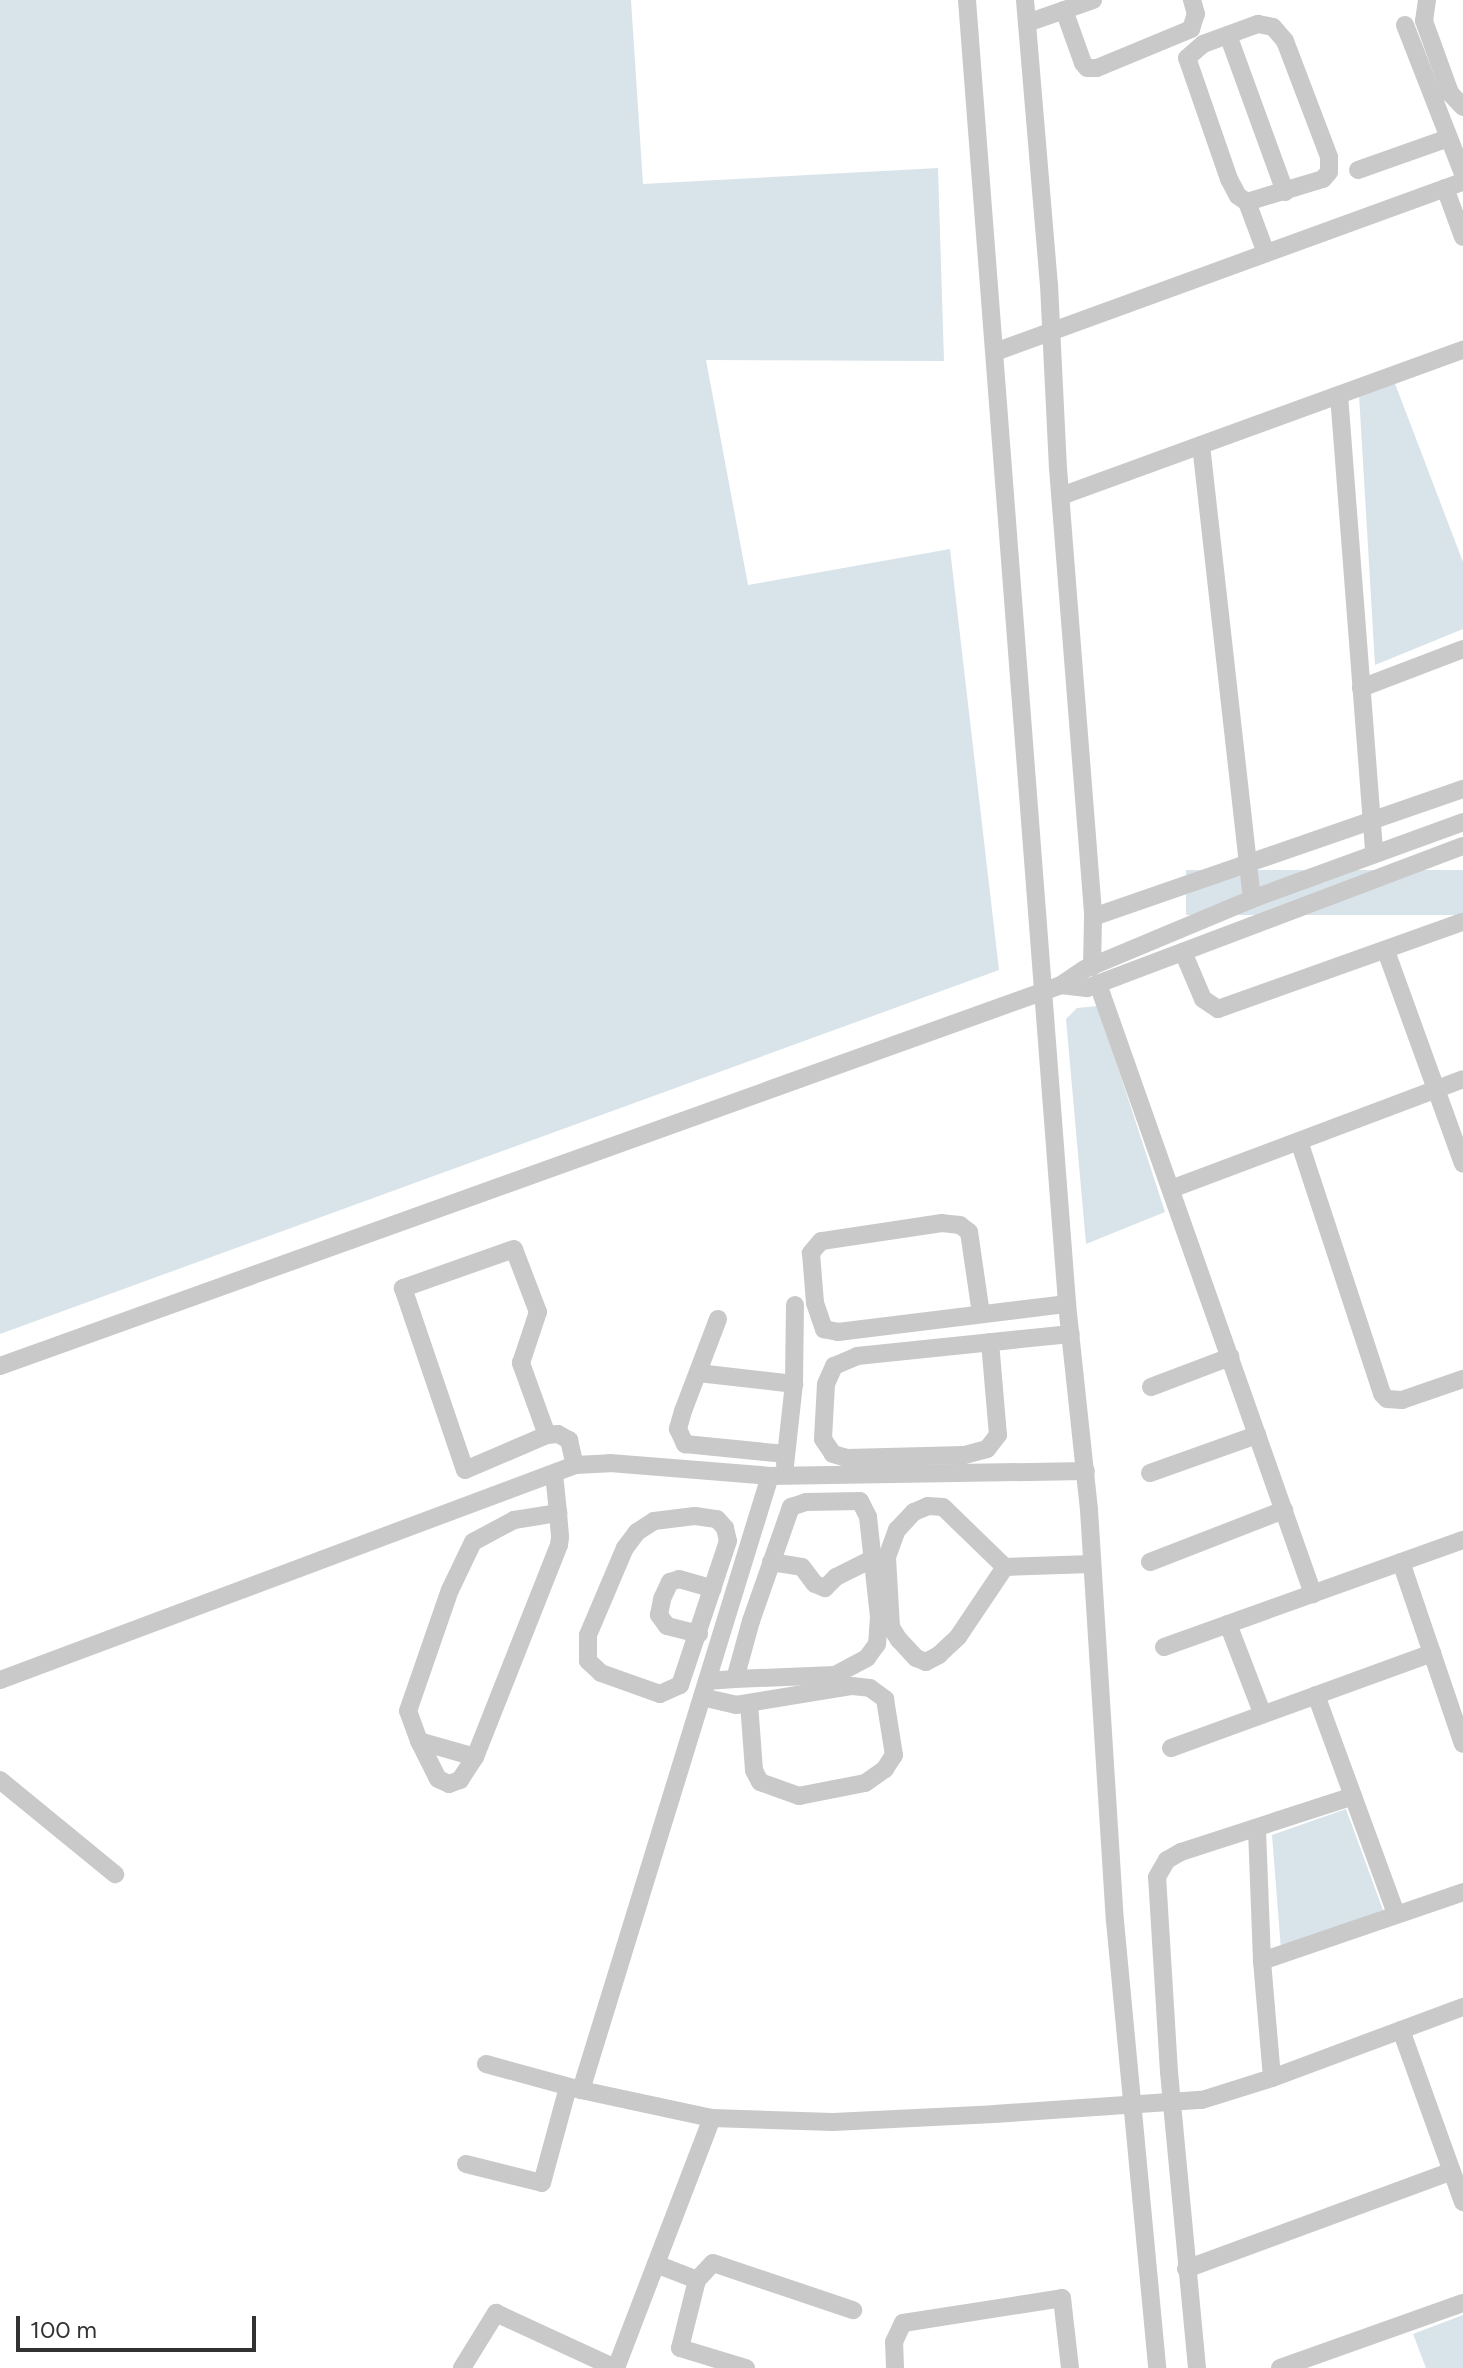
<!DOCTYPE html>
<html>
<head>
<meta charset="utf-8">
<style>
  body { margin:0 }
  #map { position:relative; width:1463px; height:2368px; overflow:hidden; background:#fff; font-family:Figtree,sans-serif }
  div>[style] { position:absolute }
  .green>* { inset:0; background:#d9e4ea; transform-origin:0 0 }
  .minor>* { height:18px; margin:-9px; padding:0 9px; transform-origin:9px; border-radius:9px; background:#c9c9c9 }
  span { translate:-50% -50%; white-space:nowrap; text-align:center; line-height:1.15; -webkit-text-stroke:8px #fff; paint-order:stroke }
  .scale { position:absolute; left:16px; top:2316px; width:240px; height:36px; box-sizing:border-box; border:4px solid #323232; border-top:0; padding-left:10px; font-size:24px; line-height:28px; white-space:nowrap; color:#323232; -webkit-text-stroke:6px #fff; paint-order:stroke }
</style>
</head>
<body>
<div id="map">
  <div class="green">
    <div style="clip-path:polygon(0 0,631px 0,643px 184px,938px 168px,944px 361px,706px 360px,748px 585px,950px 549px,999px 970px,0 1334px)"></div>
    <div style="clip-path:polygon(1394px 381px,1463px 562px,1463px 629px,1375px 665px,1359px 395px)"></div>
    <div style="left:1463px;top:870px;width:45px;height:277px;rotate:90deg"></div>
    <div style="clip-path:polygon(1098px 1006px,1165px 1212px,1086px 1244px,1066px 1019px,1077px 1008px)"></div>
    <div style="clip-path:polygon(1346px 1809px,1383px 1910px,1281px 1950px,1272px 1835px)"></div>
    <div style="clip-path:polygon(1463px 2315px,1463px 2368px,1426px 2368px,1413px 2334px)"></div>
  </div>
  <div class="minor">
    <div style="left:967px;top:0;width:1308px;rotate:85.61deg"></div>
    <div style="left:1067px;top:1304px;width:207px;rotate:83.9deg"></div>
    <div style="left:1089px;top:1510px;width:412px;rotate:86.4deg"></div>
    <div style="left:1115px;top:1921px;width:449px;rotate:84.6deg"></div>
    <div style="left:1025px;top:0;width:286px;rotate:85.2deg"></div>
    <div style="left:1049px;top:285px;width:183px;rotate:87.2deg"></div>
    <div style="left:1058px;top:468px;width:450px;rotate:85.5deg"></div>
    <div style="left:1093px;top:917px;width:50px;rotate:91.1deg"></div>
    <div style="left:1427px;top:0;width:21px;rotate:98deg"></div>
    <div style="left:1424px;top:21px;width:77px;rotate:70.1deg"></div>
    <div style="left:1450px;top:93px;width:19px;rotate:47deg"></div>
    <div style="left:1064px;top:10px;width:56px;rotate:70.3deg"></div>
    <div style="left:1083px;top:63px;width:6px;rotate:51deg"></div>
    <div style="left:1087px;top:68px;width:10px"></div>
    <div style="left:1097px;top:68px;width:102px;rotate:-22.5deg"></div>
    <div style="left:1191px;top:29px;width:16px;rotate:-72deg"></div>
    <div style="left:1196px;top:14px;width:15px;rotate:-106deg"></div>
    <div style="left:1027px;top:23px;width:70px;rotate:-19.2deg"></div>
    <div style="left:1258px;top:24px;width:15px;rotate:11deg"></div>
    <div style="left:1273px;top:27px;width:18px;rotate:49deg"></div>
    <div style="left:1285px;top:41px;width:124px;rotate:69.2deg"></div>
    <div style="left:1329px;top:157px;width:15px;rotate:90deg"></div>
    <div style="left:1329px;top:172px;width:9px;rotate:131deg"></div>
    <div style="left:1323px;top:179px;width:79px;rotate:163.2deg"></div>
    <div style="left:1247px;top:202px;width:11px;rotate:-146deg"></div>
    <div style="left:1238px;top:196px;width:19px;rotate:-118deg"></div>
    <div style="left:1229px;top:179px;width:128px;rotate:-109.1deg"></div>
    <div style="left:1187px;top:58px;width:21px;rotate:-41deg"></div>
    <div style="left:1203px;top:44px;width:59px;rotate:-20deg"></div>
    <div style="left:1405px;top:25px;width:160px;rotate:68.7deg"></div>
    <div style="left:1228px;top:35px;width:167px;rotate:70deg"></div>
    <div style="left:1358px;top:170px;width:96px;rotate:-19.4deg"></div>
    <div style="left:1445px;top:188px;width:52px;rotate:69.8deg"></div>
    <div style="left:1247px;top:202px;width:54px;rotate:69.6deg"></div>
    <div style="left:995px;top:352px;width:498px;rotate:-20deg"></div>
    <div style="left:1339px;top:395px;width:460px;rotate:85.6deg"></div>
    <div style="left:1201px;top:445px;width:457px;rotate:83.6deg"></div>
    <div style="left:1061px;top:496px;width:428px;rotate:-20deg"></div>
    <div style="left:1361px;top:688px;width:109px;rotate:-20.9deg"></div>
    <div style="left:1093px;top:917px;width:392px;rotate:-19.1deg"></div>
    <div style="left:1386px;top:951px;width:226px;rotate:70.1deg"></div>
    <div style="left:1183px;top:952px;width:51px;rotate:66.9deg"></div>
    <div style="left:1203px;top:999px;width:18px;rotate:34deg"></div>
    <div style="left:1218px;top:1009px;width:260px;rotate:-19.6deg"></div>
    <div style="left:1098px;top:984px;width:647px;rotate:70.58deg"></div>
    <div style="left:1061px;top:985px;width:26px;rotate:7deg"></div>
    <div style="left:1087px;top:988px;width:402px;rotate:-20.7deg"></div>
    <div style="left:1299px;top:1141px;width:266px;rotate:71.8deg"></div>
    <div style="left:1382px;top:1394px;width:7px;rotate:45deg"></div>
    <div style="left:1387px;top:1399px;width:15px;rotate:4deg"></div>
    <div style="left:1402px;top:1400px;width:65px;rotate:-19deg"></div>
    <div style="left:1171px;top:1189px;width:312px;rotate:-20.6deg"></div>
    <div style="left:981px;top:1314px;width:83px;rotate:-98.3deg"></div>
    <div style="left:969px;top:1232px;width:11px;rotate:-142deg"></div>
    <div style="left:960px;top:1225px;width:18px;rotate:-174deg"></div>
    <div style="left:942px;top:1223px;width:122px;rotate:171.5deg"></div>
    <div style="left:821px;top:1241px;width:16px;rotate:130deg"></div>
    <div style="left:811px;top:1253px;width:50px;rotate:85.4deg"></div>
    <div style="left:815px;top:1303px;width:28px;rotate:71deg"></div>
    <div style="left:824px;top:1329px;width:14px;rotate:12deg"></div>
    <div style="left:838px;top:1332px;width:231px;rotate:-7deg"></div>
    <div style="left:718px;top:1319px;width:98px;rotate:110.8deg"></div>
    <div style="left:683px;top:1411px;width:19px;rotate:106deg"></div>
    <div style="left:678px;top:1429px;width:17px;rotate:65deg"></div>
    <div style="left:685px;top:1444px;width:101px;rotate:5.7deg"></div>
    <div style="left:990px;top:1342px;width:93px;rotate:85.1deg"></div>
    <div style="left:998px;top:1435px;width:18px;rotate:128deg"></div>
    <div style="left:987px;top:1449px;width:24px;rotate:165deg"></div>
    <div style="left:964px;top:1455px;width:117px;rotate:178.5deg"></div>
    <div style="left:847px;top:1458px;width:15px;rotate:-164deg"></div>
    <div style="left:833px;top:1454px;width:18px;rotate:-124deg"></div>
    <div style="left:823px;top:1439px;width:55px;rotate:-86.9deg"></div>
    <div style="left:826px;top:1384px;width:20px;rotate:-66deg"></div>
    <div style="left:834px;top:1366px;width:25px;rotate:-23deg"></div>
    <div style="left:857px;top:1356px;width:146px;rotate:-5.9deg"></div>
    <div style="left:1002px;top:1341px;width:69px;rotate:-5.8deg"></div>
    <div style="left:0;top:1366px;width:1127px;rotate:-19.75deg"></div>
    <div style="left:1061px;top:985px;width:29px;rotate:-34deg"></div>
    <div style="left:1085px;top:969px;width:181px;rotate:-22.7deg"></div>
    <div style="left:1252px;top:899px;width:225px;rotate:-20deg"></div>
    <div style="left:698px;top:1373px;width:97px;rotate:6.5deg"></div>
    <div style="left:1151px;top:1387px;width:85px;rotate:-20.8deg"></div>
    <div style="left:547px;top:1435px;width:77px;rotate:-109.9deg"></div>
    <div style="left:521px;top:1363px;width:54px;rotate:-71.6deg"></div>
    <div style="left:538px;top:1312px;width:67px;rotate:-110.9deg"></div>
    <div style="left:514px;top:1249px;width:118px;rotate:160.6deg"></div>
    <div style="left:403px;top:1288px;width:192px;rotate:71.2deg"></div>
    <div style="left:465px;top:1470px;width:89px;rotate:-23.1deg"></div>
    <div style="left:547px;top:1435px;width:11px;rotate:-5deg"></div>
    <div style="left:558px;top:1434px;width:13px;rotate:29deg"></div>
    <div style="left:569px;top:1440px;width:26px;rotate:77deg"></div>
    <div style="left:785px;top:1465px;width:81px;rotate:-83.7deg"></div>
    <div style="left:794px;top:1384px;width:79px;rotate:-89.3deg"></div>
    <div style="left:1150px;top:1473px;width:114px;rotate:-19.6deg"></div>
    <div style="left:554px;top:1474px;width:39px;rotate:84deg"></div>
    <div style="left:558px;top:1513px;width:24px;rotate:85deg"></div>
    <div style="left:560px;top:1537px;width:8px;rotate:97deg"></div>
    <div style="left:559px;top:1545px;width:228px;rotate:111.6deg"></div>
    <div style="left:475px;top:1757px;width:58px;rotate:-164.1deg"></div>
    <div style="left:419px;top:1741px;width:32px;rotate:-110deg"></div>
    <div style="left:408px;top:1711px;width:128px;rotate:-70.9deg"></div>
    <div style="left:450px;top:1590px;width:53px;rotate:-64.4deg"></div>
    <div style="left:473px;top:1542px;width:47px;rotate:-28.2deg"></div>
    <div style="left:514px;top:1520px;width:45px;rotate:-9deg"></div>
    <div style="left:695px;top:1516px;width:22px;rotate:8deg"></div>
    <div style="left:717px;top:1519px;width:12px;rotate:48deg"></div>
    <div style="left:725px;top:1528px;width:13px;rotate:77deg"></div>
    <div style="left:728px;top:1541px;width:152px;rotate:108.4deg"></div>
    <div style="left:680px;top:1685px;width:22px;rotate:156deg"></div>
    <div style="left:660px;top:1694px;width:63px;rotate:-160.4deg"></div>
    <div style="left:601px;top:1673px;width:18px;rotate:-137deg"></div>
    <div style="left:588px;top:1661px;width:26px;rotate:-90deg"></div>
    <div style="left:588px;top:1635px;width:95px;rotate:-67deg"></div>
    <div style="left:625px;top:1548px;width:20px;rotate:-53deg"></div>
    <div style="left:637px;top:1532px;width:20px;rotate:-33deg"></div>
    <div style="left:654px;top:1521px;width:41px;rotate:-7deg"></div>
    <div style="left:771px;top:1562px;width:31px;rotate:9deg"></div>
    <div style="left:802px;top:1567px;width:21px;rotate:53deg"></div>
    <div style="left:815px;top:1584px;width:11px;rotate:22deg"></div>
    <div style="left:825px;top:1588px;width:16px;rotate:-45deg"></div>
    <div style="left:836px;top:1577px;width:40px;rotate:-26.6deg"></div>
    <div style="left:1150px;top:1562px;width:144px;rotate:-21.2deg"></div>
    <div style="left:1401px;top:1562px;width:192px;rotate:71.2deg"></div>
    <div style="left:1005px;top:1567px;width:84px;rotate:123.9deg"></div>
    <div style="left:958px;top:1637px;width:26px;rotate:137deg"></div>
    <div style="left:939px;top:1655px;width:15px;rotate:152deg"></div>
    <div style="left:926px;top:1662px;width:11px;rotate:-158deg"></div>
    <div style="left:916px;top:1658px;width:25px;rotate:-133deg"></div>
    <div style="left:899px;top:1640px;width:15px;rotate:-122deg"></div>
    <div style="left:891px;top:1627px;width:70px;rotate:-93.3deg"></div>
    <div style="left:887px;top:1557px;width:29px;rotate:-70deg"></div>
    <div style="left:897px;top:1530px;width:25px;rotate:-47deg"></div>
    <div style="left:914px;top:1512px;width:15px;rotate:-23deg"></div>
    <div style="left:928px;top:1506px;width:15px;rotate:4deg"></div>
    <div style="left:943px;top:1507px;width:86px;rotate:44.1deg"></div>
    <div style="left:1005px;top:1567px;width:87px;rotate:-2deg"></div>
    <div style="left:1228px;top:1624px;width:97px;rotate:69deg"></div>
    <div style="left:699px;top:1634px;width:33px;rotate:-166deg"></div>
    <div style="left:667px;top:1626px;width:14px;rotate:-126deg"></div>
    <div style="left:659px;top:1615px;width:16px;rotate:-79deg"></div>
    <div style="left:662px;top:1599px;width:19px;rotate:-65deg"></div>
    <div style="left:670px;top:1582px;width:9px;rotate:-18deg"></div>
    <div style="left:679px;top:1579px;width:35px;rotate:16deg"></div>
    <div style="left:1164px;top:1647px;width:318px;rotate:-19.7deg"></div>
    <div style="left:0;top:1680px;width:614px;rotate:-20.5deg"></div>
    <div style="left:575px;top:1465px;width:35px;rotate:-3deg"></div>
    <div style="left:610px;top:1463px;width:161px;rotate:4.6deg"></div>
    <div style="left:770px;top:1476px;width:316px;rotate:-0.9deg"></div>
    <div style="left:707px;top:1681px;width:28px;rotate:-4deg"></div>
    <div style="left:735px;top:1679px;width:60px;rotate:-74.6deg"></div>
    <div style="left:751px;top:1621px;width:121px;rotate:-70.7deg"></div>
    <div style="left:791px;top:1507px;width:16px;rotate:-18deg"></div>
    <div style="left:806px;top:1502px;width:54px;rotate:-1.1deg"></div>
    <div style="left:860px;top:1501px;width:18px;rotate:63deg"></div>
    <div style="left:868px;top:1517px;width:101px;rotate:83.7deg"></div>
    <div style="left:879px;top:1617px;width:27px;rotate:94deg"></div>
    <div style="left:877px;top:1644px;width:17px;rotate:126deg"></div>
    <div style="left:867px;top:1658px;width:36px;rotate:152deg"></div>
    <div style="left:835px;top:1675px;width:100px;rotate:177.7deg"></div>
    <div style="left:1316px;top:1695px;width:233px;rotate:69.9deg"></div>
    <div style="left:702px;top:1697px;width:35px;rotate:13deg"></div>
    <div style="left:736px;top:1705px;width:118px;rotate:-9.3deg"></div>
    <div style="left:852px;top:1686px;width:18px;rotate:6deg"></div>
    <div style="left:870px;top:1688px;width:19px;rotate:36deg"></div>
    <div style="left:885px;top:1699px;width:57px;rotate:80.9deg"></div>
    <div style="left:894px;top:1755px;width:17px;rotate:123deg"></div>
    <div style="left:885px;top:1769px;width:24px;rotate:145deg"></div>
    <div style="left:865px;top:1783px;width:67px;rotate:168.9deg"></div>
    <div style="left:799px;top:1796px;width:41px;rotate:-160.3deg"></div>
    <div style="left:760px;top:1782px;width:13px;rotate:-117deg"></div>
    <div style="left:754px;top:1770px;width:67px;rotate:-94.3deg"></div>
    <div style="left:419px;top:1741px;width:42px;rotate:63.4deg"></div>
    <div style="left:438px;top:1779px;width:12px;rotate:24deg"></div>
    <div style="left:449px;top:1784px;width:12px;rotate:-20deg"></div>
    <div style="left:460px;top:1780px;width:27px;rotate:-57deg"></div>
    <div style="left:1171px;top:1748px;width:278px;rotate:-20deg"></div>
    <div style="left:0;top:1780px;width:149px;rotate:39.3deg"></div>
    <div style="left:1257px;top:1830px;width:131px;rotate:87.8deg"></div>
    <div style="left:1262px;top:1961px;width:117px;rotate:85.1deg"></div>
    <div style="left:1262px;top:1961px;width:213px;rotate:-18.9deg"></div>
    <div style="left:1401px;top:2030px;width:183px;rotate:70.2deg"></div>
    <div style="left:486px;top:2064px;width:98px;rotate:15.3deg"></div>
    <div style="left:581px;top:2090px;width:134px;rotate:12.1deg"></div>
    <div style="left:712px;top:2118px;width:121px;rotate:1.9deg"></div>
    <div style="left:833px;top:2122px;width:161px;rotate:-2.8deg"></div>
    <div style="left:994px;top:2114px;width:208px;rotate:-3.9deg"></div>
    <div style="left:1202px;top:2100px;width:73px;rotate:-17.4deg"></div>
    <div style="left:1272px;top:2078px;width:204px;rotate:-20.4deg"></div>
    <div style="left:581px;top:2090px;width:642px;rotate:-72.89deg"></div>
    <div style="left:466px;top:2164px;width:78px;rotate:14deg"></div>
    <div style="left:542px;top:2183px;width:99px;rotate:-74.8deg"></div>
    <div style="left:656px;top:2264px;width:44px;rotate:21.3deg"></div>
    <div style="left:697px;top:2280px;width:23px;rotate:-47deg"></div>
    <div style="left:713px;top:2263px;width:148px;rotate:18.6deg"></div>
    <div style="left:1186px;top:2269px;width:283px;rotate:-20.2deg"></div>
    <div style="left:697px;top:2280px;width:70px;rotate:104deg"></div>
    <div style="left:680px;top:2348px;width:69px;rotate:16.9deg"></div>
    <div style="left:462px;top:2368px;width:65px;rotate:-58.3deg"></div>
    <div style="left:496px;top:2313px;width:131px;rotate:24.8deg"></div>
    <div style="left:616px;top:2368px;width:268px;rotate:-69deg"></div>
    <div style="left:895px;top:2368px;width:26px;rotate:-92deg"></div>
    <div style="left:894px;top:2342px;width:21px;rotate:-65deg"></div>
    <div style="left:903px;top:2323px;width:161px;rotate:-8.9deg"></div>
    <div style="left:1062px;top:2298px;width:70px;rotate:83.5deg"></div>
    <div style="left:1197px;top:2368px;width:297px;rotate:-95.4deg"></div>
    <div style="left:1169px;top:2072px;width:195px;rotate:-93.5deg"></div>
    <div style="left:1157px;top:1877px;width:20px;rotate:-60deg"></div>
    <div style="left:1167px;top:1860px;width:16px;rotate:-30deg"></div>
    <div style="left:1181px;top:1852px;width:181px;rotate:-18deg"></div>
    <div style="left:1280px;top:2368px;width:194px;rotate:-19.6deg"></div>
  </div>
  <div class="scale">100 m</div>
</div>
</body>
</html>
